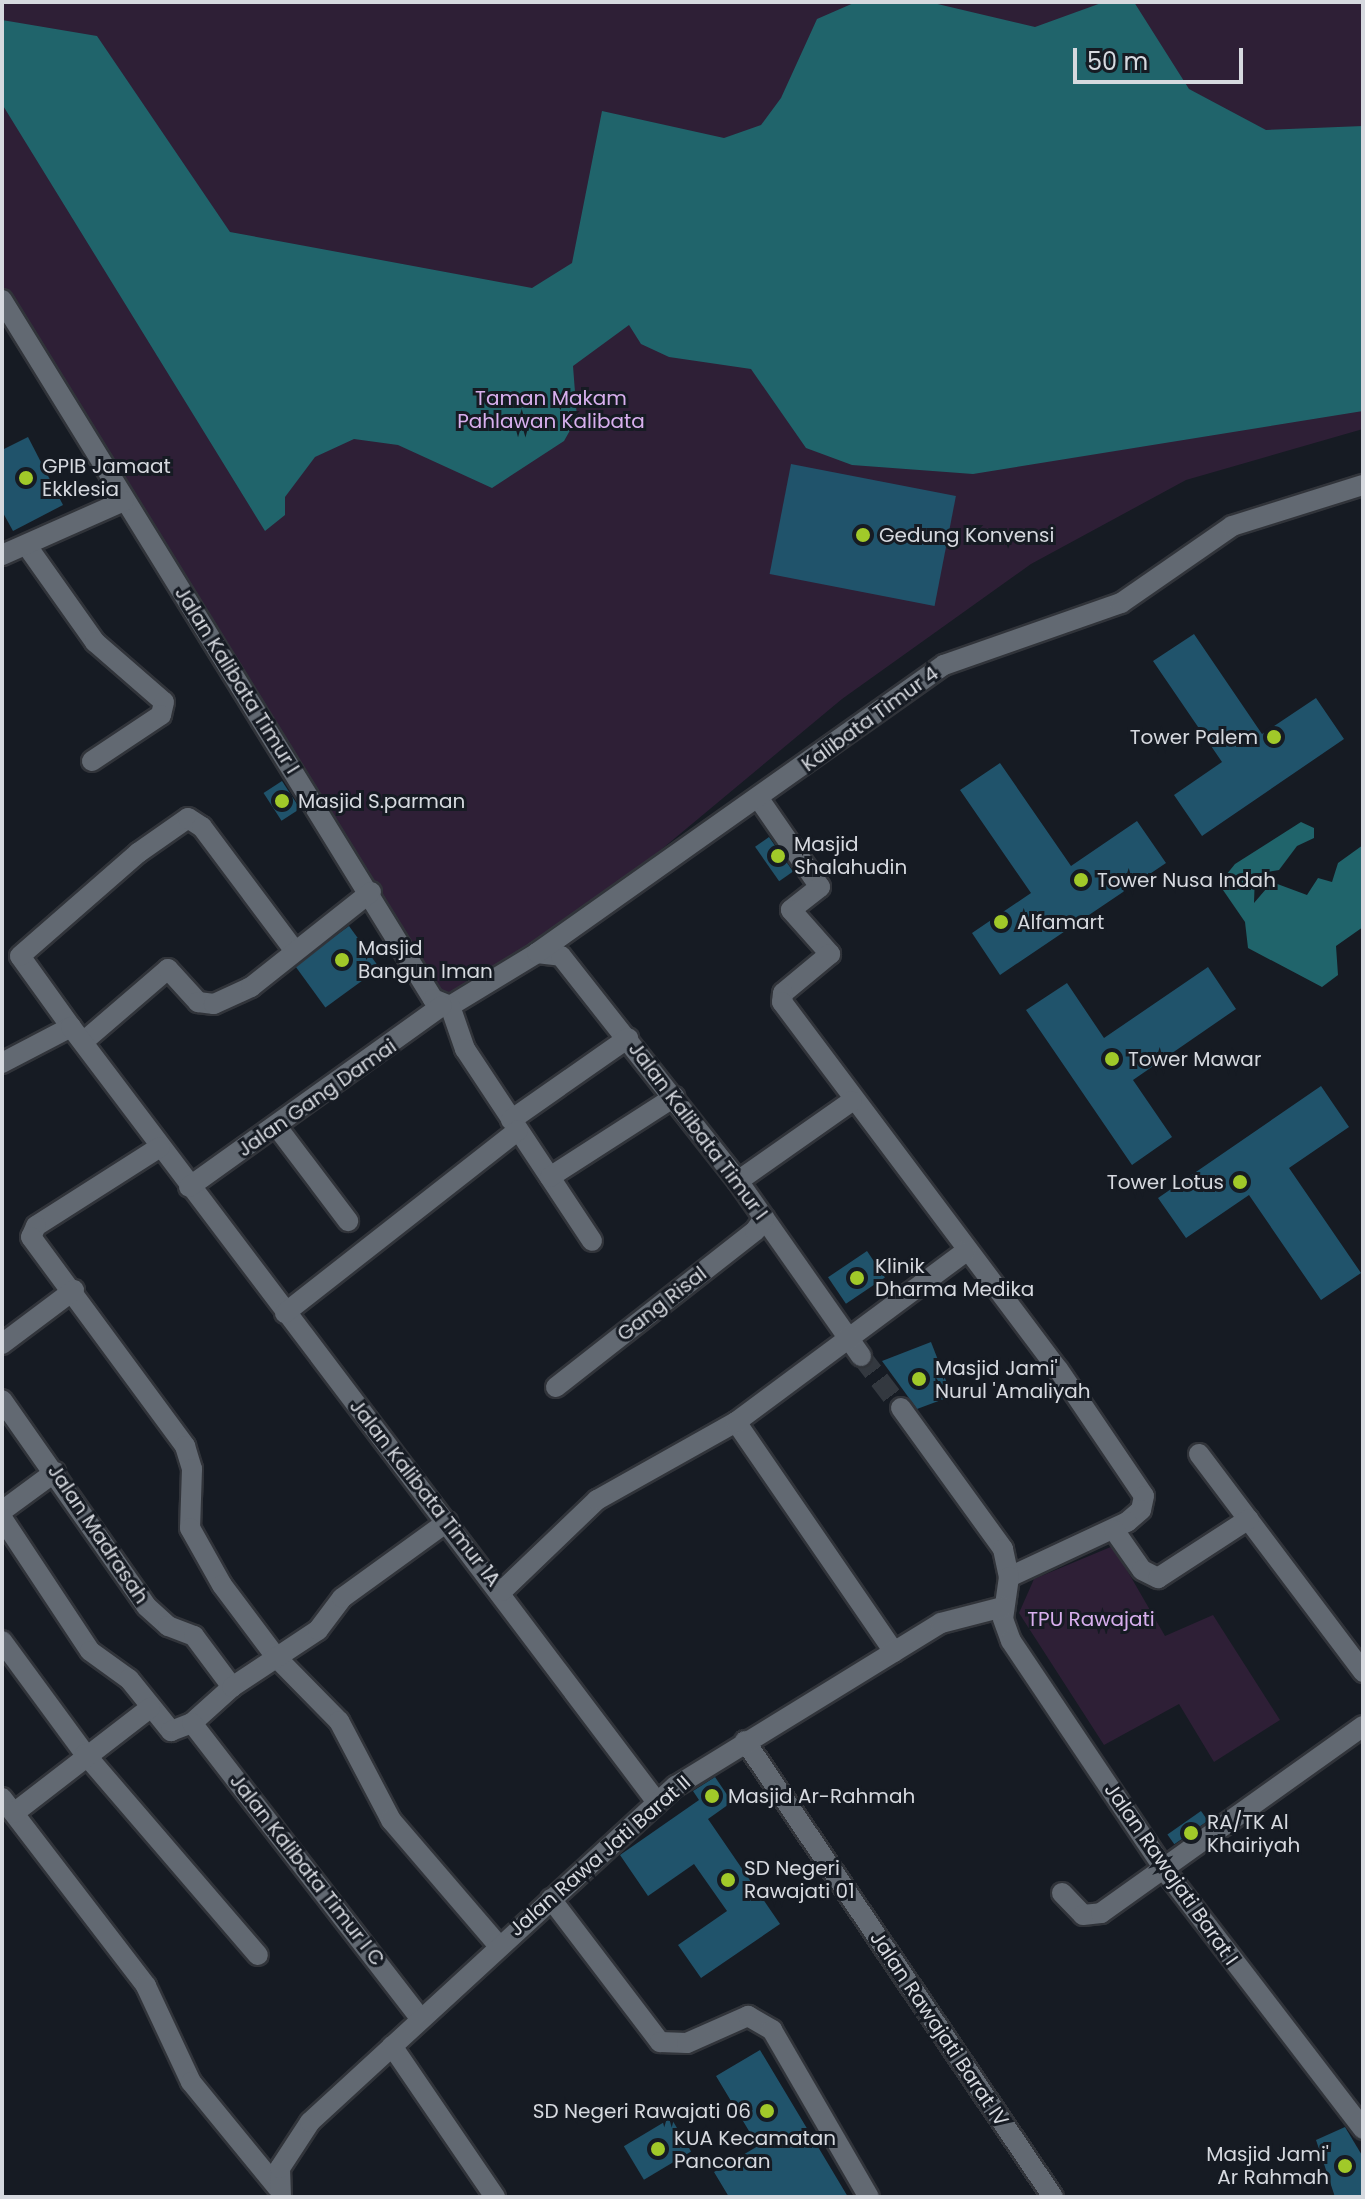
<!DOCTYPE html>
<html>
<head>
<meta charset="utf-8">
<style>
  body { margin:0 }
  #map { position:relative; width:1365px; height:2199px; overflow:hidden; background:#161b23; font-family:Poppins,sans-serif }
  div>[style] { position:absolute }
  .green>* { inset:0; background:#2e1f36 }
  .water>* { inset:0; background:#20646b }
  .building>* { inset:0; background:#20536b; transform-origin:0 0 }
  .minor-tunnel>* { height:20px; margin-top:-10px; transform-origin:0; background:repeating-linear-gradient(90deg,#33383f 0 20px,transparent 0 30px) }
  .roads { filter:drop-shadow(2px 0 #31343a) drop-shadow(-2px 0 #31343a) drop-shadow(0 2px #31343a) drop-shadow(0 -2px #31343a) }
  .minor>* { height:20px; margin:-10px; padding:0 10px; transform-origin:10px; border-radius:10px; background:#626972 }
  .dots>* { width:22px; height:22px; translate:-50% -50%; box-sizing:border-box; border:4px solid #161b23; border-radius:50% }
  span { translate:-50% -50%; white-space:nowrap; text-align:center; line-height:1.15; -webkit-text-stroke:6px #161b23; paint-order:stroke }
  .park-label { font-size:20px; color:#d8afee }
  .poi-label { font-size:20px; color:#d6d9df }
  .left { translate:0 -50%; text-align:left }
  .right { translate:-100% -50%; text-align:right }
  .street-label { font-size:20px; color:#d6d9df }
  .frame { position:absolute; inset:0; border:4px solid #d6d9df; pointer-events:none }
  .scale { position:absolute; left:1073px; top:48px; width:170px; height:36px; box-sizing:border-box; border:4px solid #d6d9df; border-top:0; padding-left:10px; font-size:24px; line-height:28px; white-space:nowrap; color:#d6d9df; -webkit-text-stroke:6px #161b23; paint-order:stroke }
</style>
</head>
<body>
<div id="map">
  <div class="green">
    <div style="clip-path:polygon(2px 2px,1363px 2px,1363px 429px,1186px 480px,1031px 564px,842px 699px,537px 953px,442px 1006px,2px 298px)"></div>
    <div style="clip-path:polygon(1113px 1546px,1165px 1636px,1213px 1615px,1280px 1720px,1214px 1762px,1179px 1704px,1104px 1745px,1019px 1613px,1034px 1579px)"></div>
  </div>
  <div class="water">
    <div style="clip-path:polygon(856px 2px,929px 2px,1035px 27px,1104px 2px,1134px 2px,1189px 89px,1266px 130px,1363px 126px,1363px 411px,973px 474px,852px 465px,806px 448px,751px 369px,669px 357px,641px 344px,629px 325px,573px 366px,577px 418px,564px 441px,492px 488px,398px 445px,354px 439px,315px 457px,285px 497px,285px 515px,265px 531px,2px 104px,2px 20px,97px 36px,230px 232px,532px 288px,572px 263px,602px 111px,724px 138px,761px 125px,781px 98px,817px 19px)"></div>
    <div style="clip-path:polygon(1301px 822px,1314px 828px,1314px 838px,1297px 846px,1279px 870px,1255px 874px,1254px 903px,1272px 882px,1307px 895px,1318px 878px,1332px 882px,1338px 863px,1363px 845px,1363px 927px,1336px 946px,1338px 975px,1322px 987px,1248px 948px,1245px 922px,1223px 890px,1222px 880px,1235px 864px)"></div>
  </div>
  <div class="building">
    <div style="clip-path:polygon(28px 437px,63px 505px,13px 531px,2px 511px,2px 450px)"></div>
    <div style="left:791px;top:464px;width:168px;height:112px;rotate:11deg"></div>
    <div style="clip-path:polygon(1194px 634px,1262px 734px,1316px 698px,1344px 739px,1202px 836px,1174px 795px,1222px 762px,1153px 661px)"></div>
    <div style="clip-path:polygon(1000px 763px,1071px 866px,1137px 821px,1166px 863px,1000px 975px,972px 933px,1031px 893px,960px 790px)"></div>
    <div style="left:282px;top:781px;width:33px;height:22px;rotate:57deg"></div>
    <div style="left:769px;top:837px;width:42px;height:17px;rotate:55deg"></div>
    <div style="left:349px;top:926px;width:52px;height:67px;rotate:54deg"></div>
    <div style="clip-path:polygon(1208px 967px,1236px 1009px,1133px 1080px,1172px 1137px,1132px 1165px,1026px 1010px,1067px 983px,1104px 1038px)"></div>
    <div style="clip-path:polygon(1321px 1086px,1349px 1127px,1289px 1168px,1361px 1273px,1321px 1300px,1249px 1195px,1186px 1238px,1158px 1198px)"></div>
    <div style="left:867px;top:1251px;width:32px;height:47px;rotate:56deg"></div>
    <div style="clip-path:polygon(931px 1342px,952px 1396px,917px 1409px,882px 1361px)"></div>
    <div style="clip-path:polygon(715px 1777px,732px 1802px,708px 1819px,780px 1924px,701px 1978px,678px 1945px,727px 1911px,694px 1864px,648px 1896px,620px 1855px,699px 1800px,693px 1791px)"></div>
    <div style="left:1201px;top:1811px;width:12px;height:41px;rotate:55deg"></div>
    <div style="clip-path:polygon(760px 2050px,848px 2197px,729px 2197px,714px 2172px,758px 2146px,716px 2076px)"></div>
    <div style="left:671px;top:2118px;width:39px;height:55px;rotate:59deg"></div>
    <div style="clip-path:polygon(1345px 2127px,1363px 2157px,1363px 2197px,1335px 2197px,1316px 2140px)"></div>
  </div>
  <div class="minor-tunnel">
    <div style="left:861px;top:1356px;width:66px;rotate:52.4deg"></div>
  </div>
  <div class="roads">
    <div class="minor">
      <div style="left:2px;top:300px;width:821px;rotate:58.34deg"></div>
      <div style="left:433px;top:999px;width:18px;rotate:22deg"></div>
      <div style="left:450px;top:1006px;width:102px;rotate:-31.3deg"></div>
      <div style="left:537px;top:953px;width:24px;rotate:7deg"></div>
      <div style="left:561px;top:956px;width:286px;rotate:51.8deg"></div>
      <div style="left:738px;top:1181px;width:214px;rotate:54.9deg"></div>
      <div style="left:27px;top:546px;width:118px;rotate:54.7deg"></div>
      <div style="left:95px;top:642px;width:91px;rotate:41deg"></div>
      <div style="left:164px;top:702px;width:13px;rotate:103deg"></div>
      <div style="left:161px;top:715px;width:83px;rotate:146.3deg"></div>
      <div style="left:2px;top:555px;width:133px;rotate:-23.9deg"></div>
      <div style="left:759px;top:799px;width:107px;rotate:55.3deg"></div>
      <div style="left:820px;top:887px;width:37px;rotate:142deg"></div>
      <div style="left:791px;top:910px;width:59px;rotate:48.4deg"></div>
      <div style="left:830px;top:954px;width:61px;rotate:140.3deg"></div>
      <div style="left:783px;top:993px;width:9px;rotate:96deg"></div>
      <div style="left:782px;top:1002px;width:459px;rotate:53.1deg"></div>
      <div style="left:1058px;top:1369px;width:153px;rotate:55.9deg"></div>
      <div style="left:1144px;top:1496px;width:14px;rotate:102deg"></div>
      <div style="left:1141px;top:1510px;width:18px;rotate:139deg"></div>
      <div style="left:1127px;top:1522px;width:130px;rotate:155deg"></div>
      <div style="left:537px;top:953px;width:499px;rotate:-35.3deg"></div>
      <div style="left:944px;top:665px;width:188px;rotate:-19.3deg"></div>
      <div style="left:1121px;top:603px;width:135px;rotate:-34.7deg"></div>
      <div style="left:1232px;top:526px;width:137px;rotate:-17.4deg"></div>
      <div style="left:450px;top:1006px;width:46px;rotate:70.8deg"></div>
      <div style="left:465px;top:1049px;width:230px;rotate:56.5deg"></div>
      <div style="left:71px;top:1027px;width:87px;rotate:-125.7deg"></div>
      <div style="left:20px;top:956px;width:157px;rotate:-41.1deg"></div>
      <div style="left:138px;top:853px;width:61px;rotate:-35deg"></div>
      <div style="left:188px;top:818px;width:17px;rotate:33deg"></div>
      <div style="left:202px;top:827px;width:154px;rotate:53.2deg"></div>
      <div style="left:83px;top:1042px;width:112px;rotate:-40.7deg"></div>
      <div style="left:168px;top:969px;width:45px;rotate:47.7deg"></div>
      <div style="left:198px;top:1002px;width:16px;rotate:7deg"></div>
      <div style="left:214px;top:1004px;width:41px;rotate:-24.7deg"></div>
      <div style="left:251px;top:987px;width:153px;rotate:-38.4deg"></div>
      <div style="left:2px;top:1063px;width:78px;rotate:-27.6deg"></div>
      <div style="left:71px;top:1027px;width:972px;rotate:52.91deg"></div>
      <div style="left:511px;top:1120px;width:143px;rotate:-35deg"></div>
      <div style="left:277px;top:1127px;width:118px;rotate:52.9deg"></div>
      <div style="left:160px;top:1147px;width:147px;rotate:147.5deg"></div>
      <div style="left:36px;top:1226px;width:12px;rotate:114deg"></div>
      <div style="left:31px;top:1237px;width:260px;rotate:53.6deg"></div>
      <div style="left:185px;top:1446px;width:24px;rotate:73deg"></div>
      <div style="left:192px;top:1469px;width:59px;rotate:91.9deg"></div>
      <div style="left:190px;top:1528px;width:65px;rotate:60.7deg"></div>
      <div style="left:222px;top:1585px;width:90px;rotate:53.1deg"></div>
      <div style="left:276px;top:1657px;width:90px;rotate:45.5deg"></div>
      <div style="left:339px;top:1721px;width:112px;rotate:62.3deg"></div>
      <div style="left:391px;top:1820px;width:165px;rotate:49.4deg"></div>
      <div style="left:550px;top:1177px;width:148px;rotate:-32.8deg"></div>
      <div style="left:738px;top:1181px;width:139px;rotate:-35.1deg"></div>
      <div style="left:189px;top:1187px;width:311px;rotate:-35.6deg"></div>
      <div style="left:285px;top:1313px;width:296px;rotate:-38.1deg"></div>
      <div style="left:2px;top:1344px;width:90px;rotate:-36.9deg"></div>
      <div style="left:556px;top:1387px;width:253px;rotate:-38.1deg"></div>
      <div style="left:755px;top:1231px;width:16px;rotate:-55deg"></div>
      <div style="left:2px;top:1400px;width:251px;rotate:55deg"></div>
      <div style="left:146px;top:1606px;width:30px;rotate:42deg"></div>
      <div style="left:168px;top:1626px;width:28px;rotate:21deg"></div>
      <div style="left:194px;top:1636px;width:64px;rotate:53.3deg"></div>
      <div style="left:901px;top:1408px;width:174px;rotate:54.1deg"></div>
      <div style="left:1003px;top:1549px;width:29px;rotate:78deg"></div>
      <div style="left:1009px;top:1577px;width:42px;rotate:98.1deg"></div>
      <div style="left:1003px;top:1619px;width:23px;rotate:70deg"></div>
      <div style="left:1011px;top:1641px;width:278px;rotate:56.1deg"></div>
      <div style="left:1166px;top:1872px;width:324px;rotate:52.5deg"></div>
      <div style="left:736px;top:1422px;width:279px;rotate:55.5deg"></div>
      <div style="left:1199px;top:1454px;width:273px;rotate:53deg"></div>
      <div style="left:2px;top:1511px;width:66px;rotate:-36.3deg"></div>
      <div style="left:2px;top:1518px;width:159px;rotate:56.5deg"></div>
      <div style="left:90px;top:1651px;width:48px;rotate:35.7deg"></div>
      <div style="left:129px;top:1679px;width:67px;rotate:51.1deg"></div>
      <div style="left:171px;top:1731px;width:22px;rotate:-21deg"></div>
      <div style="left:192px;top:1723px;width:54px;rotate:-42deg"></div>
      <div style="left:232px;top:1687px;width:103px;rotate:-33.5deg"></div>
      <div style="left:318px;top:1630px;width:40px;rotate:-53deg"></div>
      <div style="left:342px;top:1598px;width:130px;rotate:-35.9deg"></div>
      <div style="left:1114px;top:1530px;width:49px;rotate:55deg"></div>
      <div style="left:1142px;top:1570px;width:18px;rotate:27deg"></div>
      <div style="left:1158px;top:1578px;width:108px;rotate:-33deg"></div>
      <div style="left:502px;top:1591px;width:132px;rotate:-43.8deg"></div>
      <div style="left:597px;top:1500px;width:159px;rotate:-29.3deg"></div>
      <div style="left:736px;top:1422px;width:285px;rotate:-36.6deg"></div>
      <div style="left:2px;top:1641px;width:140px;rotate:53.7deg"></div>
      <div style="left:85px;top:1754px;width:265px;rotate:49.3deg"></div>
      <div style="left:192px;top:1723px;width:374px;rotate:52.3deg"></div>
      <div style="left:745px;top:1741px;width:550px;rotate:55.96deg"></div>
      <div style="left:2px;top:1798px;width:237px;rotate:52.5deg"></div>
      <div style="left:146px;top:1986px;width:106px;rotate:64.9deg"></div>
      <div style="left:191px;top:2082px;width:136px;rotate:50.7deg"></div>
      <div style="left:14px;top:1813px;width:172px;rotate:-37.7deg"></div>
      <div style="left:1062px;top:1893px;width:30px;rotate:46deg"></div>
      <div style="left:1083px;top:1915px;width:18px;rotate:-6deg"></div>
      <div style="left:1101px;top:1913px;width:322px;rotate:-35.5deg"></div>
      <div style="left:551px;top:1899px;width:180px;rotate:52.7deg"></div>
      <div style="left:660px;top:2042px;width:27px;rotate:2deg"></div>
      <div style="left:687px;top:2043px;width:67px;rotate:-23.9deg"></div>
      <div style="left:748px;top:2016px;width:28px;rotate:30deg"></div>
      <div style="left:772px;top:2030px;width:193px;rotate:59.9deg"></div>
      <div style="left:392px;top:2046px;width:183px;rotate:55.7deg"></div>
      <div style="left:281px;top:2197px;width:29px;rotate:-92deg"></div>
      <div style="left:280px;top:2168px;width:55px;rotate:-56.9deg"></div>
      <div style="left:310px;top:2122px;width:497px;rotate:-42.6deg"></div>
      <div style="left:676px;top:1786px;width:311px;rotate:-31.6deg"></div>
      <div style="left:941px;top:1623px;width:64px;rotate:-14.5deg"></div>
    </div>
  </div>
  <div class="dots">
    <div style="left:26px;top:478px;background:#a1c929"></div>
    <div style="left:863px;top:535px;background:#a1c929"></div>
    <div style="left:1274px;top:737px;background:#a1c929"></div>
    <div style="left:282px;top:801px;background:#a1c929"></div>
    <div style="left:778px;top:856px;background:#a1c929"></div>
    <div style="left:1081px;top:880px;background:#a1c929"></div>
    <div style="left:1001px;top:922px;background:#a1c929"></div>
    <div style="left:342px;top:960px;background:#a1c929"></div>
    <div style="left:1112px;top:1059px;background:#a1c929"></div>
    <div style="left:1240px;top:1182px;background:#a1c929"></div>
    <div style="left:857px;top:1278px;background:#a1c929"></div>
    <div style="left:919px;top:1379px;background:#a1c929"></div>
    <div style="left:712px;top:1796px;background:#a1c929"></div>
    <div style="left:1191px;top:1833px;background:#a1c929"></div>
    <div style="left:728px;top:1880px;background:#a1c929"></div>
    <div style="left:767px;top:2111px;background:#a1c929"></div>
    <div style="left:658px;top:2149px;background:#a1c929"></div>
    <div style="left:1345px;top:2166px;background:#a1c929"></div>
  </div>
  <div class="park-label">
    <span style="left:551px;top:410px">Taman Makam<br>Pahlawan Kalibata</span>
    <span style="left:1091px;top:1619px">TPU Rawajati</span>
  </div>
  <div class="poi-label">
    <span class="left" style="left:42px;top:478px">GPIB Jamaat<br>Ekklesia</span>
    <span class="left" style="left:879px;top:535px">Gedung Konvensi</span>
    <span class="right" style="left:1258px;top:737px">Tower Palem</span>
    <span class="left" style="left:298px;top:801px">Masjid S.parman</span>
    <span class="left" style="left:794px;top:856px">Masjid<br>Shalahudin</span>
    <span class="left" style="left:1097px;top:880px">Tower Nusa Indah</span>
    <span class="left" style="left:1017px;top:922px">Alfamart</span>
    <span class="left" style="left:358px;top:960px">Masjid<br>Bangun Iman</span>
    <span class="left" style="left:1128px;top:1059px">Tower Mawar</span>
    <span class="right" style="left:1224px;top:1182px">Tower Lotus</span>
    <span class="left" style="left:875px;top:1278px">Klinik<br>Dharma Medika</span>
    <span class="left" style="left:935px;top:1380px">Masjid Jami'<br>Nurul 'Amaliyah</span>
    <span class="left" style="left:728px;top:1796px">Masjid Ar-Rahmah</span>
    <span class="left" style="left:1207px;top:1834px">RA/TK Al<br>Khairiyah</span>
    <span class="left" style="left:744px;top:1880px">SD Negeri<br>Rawajati 01</span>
    <span class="right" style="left:751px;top:2111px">SD Negeri Rawajati 06</span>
    <span class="left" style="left:674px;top:2150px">KUA Kecamatan<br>Pancoran</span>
    <span class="right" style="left:1329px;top:2166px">Masjid Jami'<br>Ar Rahmah</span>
  </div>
  <div class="street-label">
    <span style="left:237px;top:680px;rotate:58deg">Jalan Kalibata Timur I</span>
    <span style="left:870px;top:719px;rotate:-36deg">Kalibata Timur 4</span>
    <span style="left:317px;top:1098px;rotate:-35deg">Jalan Gang Damai</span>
    <span style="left:698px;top:1131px;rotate:53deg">Jalan Kalibata Timur I</span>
    <span style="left:662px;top:1304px;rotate:-38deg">Gang Risal</span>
    <span style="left:425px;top:1493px;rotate:52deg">Jalan Kalibata Timur 1A</span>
    <span style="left:98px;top:1534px;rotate:56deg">Jalan Madrasah</span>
    <span style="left:600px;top:1856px;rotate:-41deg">Jalan Rawa Jati Barat II</span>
    <span style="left:307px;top:1870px;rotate:52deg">Jalan Kalibata Timur I C</span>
    <span style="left:1171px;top:1874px;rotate:55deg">Jalan Rawajati Barat I</span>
    <span style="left:939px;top:2029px;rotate:56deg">Jalan Rawajati Barat IV</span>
  </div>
  <div class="frame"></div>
  <div class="scale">50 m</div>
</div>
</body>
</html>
